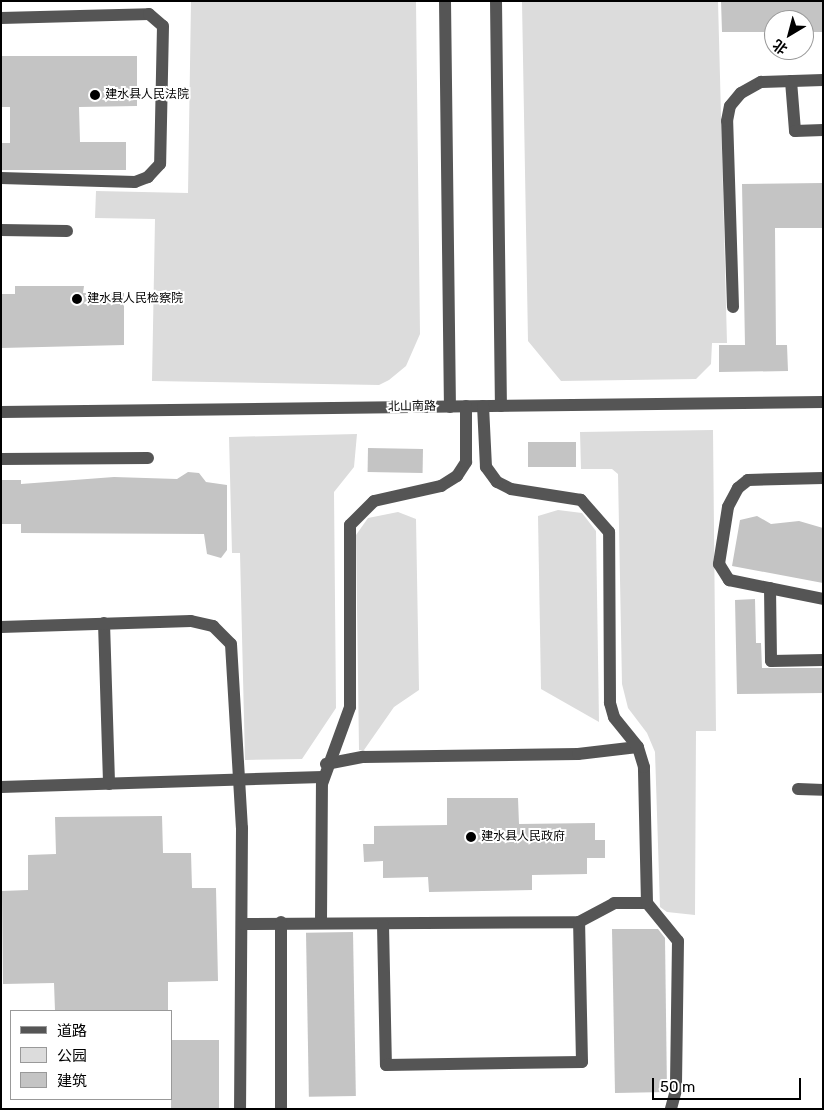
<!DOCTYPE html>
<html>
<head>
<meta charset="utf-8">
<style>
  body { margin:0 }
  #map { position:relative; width:824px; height:1110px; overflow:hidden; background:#fff; font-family:Rubik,"Noto Sans SC",sans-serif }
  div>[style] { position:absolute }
  .green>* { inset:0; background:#dcdcdc }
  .building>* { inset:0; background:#c4c4c4; transform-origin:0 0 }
  .minor>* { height:12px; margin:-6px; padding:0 6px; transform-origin:6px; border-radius:6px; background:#555 }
  .dots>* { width:14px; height:14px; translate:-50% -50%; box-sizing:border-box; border:2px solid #fff; border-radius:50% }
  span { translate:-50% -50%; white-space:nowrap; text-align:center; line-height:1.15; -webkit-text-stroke:4px #fff; paint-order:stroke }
  .poi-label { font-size:12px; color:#000 }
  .left { translate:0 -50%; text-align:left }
  .street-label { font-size:12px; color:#000 }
  .frame { position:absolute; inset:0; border:2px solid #000; pointer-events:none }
  .legend { position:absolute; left:10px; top:1010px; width:162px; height:90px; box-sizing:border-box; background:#fff; border:1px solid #999; margin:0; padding:6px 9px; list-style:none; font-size:15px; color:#000 }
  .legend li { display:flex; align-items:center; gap:10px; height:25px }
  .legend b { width:25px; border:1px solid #999 }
  .north { position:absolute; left:764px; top:10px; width:50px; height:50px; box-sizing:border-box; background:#fff; border:1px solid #999; border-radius:50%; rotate:217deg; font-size:14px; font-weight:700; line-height:20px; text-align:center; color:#000 }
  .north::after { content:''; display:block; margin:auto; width:18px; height:22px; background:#000; clip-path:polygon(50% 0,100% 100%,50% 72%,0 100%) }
  .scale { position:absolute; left:652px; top:1078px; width:149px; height:22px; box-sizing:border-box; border:2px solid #000; border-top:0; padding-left:6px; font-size:15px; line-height:18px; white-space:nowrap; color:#000; -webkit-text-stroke:4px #fff; paint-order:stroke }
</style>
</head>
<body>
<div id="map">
  <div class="green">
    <div style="clip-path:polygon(191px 1px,416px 2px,420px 334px,406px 366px,389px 380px,379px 385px,152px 381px,155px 219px,95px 218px,96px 191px,188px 193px)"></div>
    <div style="clip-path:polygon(718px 1px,727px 343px,712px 343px,711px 364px,696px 379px,561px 381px,528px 341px,522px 2px)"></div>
    <div style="clip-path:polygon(713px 430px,716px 731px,696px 731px,695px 915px,667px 912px,660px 907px,655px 752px,647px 733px,628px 708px,622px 684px,618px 474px,612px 469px,581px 469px,580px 432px)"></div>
    <div style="clip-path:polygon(357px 434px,354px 467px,334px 492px,336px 708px,302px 759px,245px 760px,240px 553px,232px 553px,229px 437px)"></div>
    <div style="clip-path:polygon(558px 510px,582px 513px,596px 531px,599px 722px,541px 689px,538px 516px)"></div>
    <div style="clip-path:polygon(398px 512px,416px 519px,419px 690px,394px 707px,364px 750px,359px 750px,356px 535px,368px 518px)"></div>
  </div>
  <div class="building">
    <div style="clip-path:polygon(721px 1px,823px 1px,823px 32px,804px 32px,804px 20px,774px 20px,774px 32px,722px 32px)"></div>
    <div style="clip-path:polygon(1px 56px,137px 56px,137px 106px,79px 107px,80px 142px,126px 142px,126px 170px,1px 170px,1px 143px,10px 143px,10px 107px,1px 107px)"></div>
    <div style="clip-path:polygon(823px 183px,823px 228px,775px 228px,776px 345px,787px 345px,788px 371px,719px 372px,719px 345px,745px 345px,742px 184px)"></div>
    <div style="clip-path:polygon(15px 286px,84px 286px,83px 293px,124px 293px,124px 345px,1px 348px,1px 294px,15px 294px)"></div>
    <div style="left:528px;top:442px;width:48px;height:25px"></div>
    <div style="left:368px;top:448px;width:55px;height:24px;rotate:1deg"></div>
    <div style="clip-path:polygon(188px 472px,199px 473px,206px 482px,227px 485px,227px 550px,221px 558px,207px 554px,204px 534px,21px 533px,21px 524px,1px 524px,1px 480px,21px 480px,21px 484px,114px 477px,177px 479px)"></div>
    <div style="clip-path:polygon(757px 516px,771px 524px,799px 521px,823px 528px,823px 583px,732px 566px,740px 520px)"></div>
    <div style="clip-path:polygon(755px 599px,756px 643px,761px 643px,762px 668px,823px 668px,823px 693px,737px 694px,735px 600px)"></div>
    <div style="clip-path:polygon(447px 798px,518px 798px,519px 824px,595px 823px,595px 840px,605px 840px,605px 858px,587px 858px,587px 874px,532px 875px,532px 890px,429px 892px,428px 877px,383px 878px,383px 861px,364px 862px,363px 844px,374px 844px,374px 826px,447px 825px)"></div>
    <div style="clip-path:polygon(162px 816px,163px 853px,191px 853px,192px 888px,216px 888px,218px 981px,168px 982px,168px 1011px,55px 1011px,54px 983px,3px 984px,2px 891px,28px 890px,28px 855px,56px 854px,55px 817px)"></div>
    <div style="clip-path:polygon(612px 929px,658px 929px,665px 938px,667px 1092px,615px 1093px)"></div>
    <div style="left:353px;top:932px;width:164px;height:47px;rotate:89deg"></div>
    <div style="left:171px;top:1040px;width:48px;height:69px"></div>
  </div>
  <div class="minor">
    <div style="left:445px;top:1px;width:406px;rotate:89.3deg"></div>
    <div style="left:496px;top:1px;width:405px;rotate:89.3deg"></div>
    <div style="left:1px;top:18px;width:148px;rotate:-1.5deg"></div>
    <div style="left:149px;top:14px;width:18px;rotate:41deg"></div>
    <div style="left:163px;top:26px;width:138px;rotate:91.2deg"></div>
    <div style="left:160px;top:164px;width:18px;rotate:133deg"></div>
    <div style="left:148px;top:177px;width:14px;rotate:159deg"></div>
    <div style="left:135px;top:182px;width:134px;rotate:-178.3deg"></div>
    <div style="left:791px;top:81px;width:50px;rotate:85.4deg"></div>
    <div style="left:795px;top:131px;width:28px;rotate:-2deg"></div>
    <div style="left:1px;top:230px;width:66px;rotate:0.9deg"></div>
    <div style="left:733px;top:307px;width:186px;rotate:-91.8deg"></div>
    <div style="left:727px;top:121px;width:15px;rotate:-79deg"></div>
    <div style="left:730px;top:106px;width:17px;rotate:-50deg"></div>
    <div style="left:741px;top:93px;width:23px;rotate:-29deg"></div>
    <div style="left:761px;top:82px;width:62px;rotate:-1.8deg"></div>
    <div style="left:1px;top:412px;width:822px;rotate:-0.7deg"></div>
    <div style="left:1px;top:459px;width:147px;rotate:-0.4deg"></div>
    <div style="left:823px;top:478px;width:75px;rotate:178.5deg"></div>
    <div style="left:748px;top:480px;width:13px;rotate:141deg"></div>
    <div style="left:738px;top:488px;width:21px;rotate:118deg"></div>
    <div style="left:728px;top:507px;width:58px;rotate:99deg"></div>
    <div style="left:719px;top:564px;width:19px;rotate:58deg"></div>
    <div style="left:729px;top:580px;width:96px;rotate:11.4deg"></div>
    <div style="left:770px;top:588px;width:73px;rotate:89.2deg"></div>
    <div style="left:771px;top:661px;width:52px;rotate:-1.1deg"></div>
    <div style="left:104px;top:623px;width:161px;rotate:88.2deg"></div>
    <div style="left:1px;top:627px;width:190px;rotate:-1.8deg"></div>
    <div style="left:191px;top:621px;width:23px;rotate:13deg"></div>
    <div style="left:213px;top:626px;width:25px;rotate:45deg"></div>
    <div style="left:231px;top:644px;width:184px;rotate:86.6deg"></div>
    <div style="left:242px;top:828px;width:281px;rotate:90.4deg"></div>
    <div style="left:326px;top:764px;width:38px;rotate:-11deg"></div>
    <div style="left:363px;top:757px;width:215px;rotate:-0.8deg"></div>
    <div style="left:578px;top:754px;width:60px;rotate:-6.7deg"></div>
    <div style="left:1px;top:787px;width:322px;rotate:-1.8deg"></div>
    <div style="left:798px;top:789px;width:25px;rotate:2deg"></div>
    <div style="left:647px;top:903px;width:49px;rotate:50.8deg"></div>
    <div style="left:678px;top:941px;width:149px;rotate:90.8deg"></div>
    <div style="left:676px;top:1090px;width:20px;rotate:105deg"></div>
    <div style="left:321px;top:921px;width:137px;rotate:-89.6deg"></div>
    <div style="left:322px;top:784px;width:82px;rotate:-70deg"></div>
    <div style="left:350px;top:707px;width:182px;rotate:-90deg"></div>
    <div style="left:350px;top:525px;width:34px;rotate:-45deg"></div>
    <div style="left:374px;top:501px;width:69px;rotate:-12.6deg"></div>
    <div style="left:441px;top:486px;width:19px;rotate:-32deg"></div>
    <div style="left:457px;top:476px;width:17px;rotate:-57deg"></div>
    <div style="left:466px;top:462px;width:56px;rotate:-90deg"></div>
    <div style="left:242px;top:924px;width:337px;rotate:-0.3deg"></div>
    <div style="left:579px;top:922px;width:40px;rotate:-28deg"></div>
    <div style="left:614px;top:903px;width:33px"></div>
    <div style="left:647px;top:903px;width:136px;rotate:-91.3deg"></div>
    <div style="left:644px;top:767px;width:21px;rotate:-107deg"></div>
    <div style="left:638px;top:747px;width:38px;rotate:-129deg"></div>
    <div style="left:614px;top:717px;width:15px;rotate:-106deg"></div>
    <div style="left:610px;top:703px;width:171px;rotate:-90.3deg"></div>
    <div style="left:609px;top:532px;width:43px;rotate:-131.2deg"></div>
    <div style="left:581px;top:500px;width:71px;rotate:-171.1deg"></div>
    <div style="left:511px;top:489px;width:16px;rotate:-153deg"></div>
    <div style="left:497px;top:482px;width:19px;rotate:-126deg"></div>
    <div style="left:486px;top:467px;width:61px;rotate:-92.8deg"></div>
    <div style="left:383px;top:925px;width:140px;rotate:88.8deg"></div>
    <div style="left:386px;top:1065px;width:196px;rotate:-0.9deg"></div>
    <div style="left:582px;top:1062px;width:140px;rotate:-91.2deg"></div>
    <div style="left:281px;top:1109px;width:187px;rotate:-90deg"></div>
  </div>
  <div class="dots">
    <div style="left:95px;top:95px;background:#000"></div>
    <div style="left:77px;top:299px;background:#000"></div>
    <div style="left:471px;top:837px;background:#000"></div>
  </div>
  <div class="poi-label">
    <span class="left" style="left:105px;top:95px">建水县人民法院</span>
    <span class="left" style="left:87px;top:299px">建水县人民检察院</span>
    <span class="left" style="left:481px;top:837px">建水县人民政府</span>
  </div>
  <div class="street-label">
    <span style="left:412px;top:407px;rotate:-1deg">北山南路</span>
  </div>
  <div class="frame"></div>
  <ul class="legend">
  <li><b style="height:6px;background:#555"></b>道路</li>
  <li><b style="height:14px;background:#dcdcdc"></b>公园</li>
  <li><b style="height:14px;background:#c4c4c4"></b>建筑</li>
  </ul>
  <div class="north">北</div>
  <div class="scale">50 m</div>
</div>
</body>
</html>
